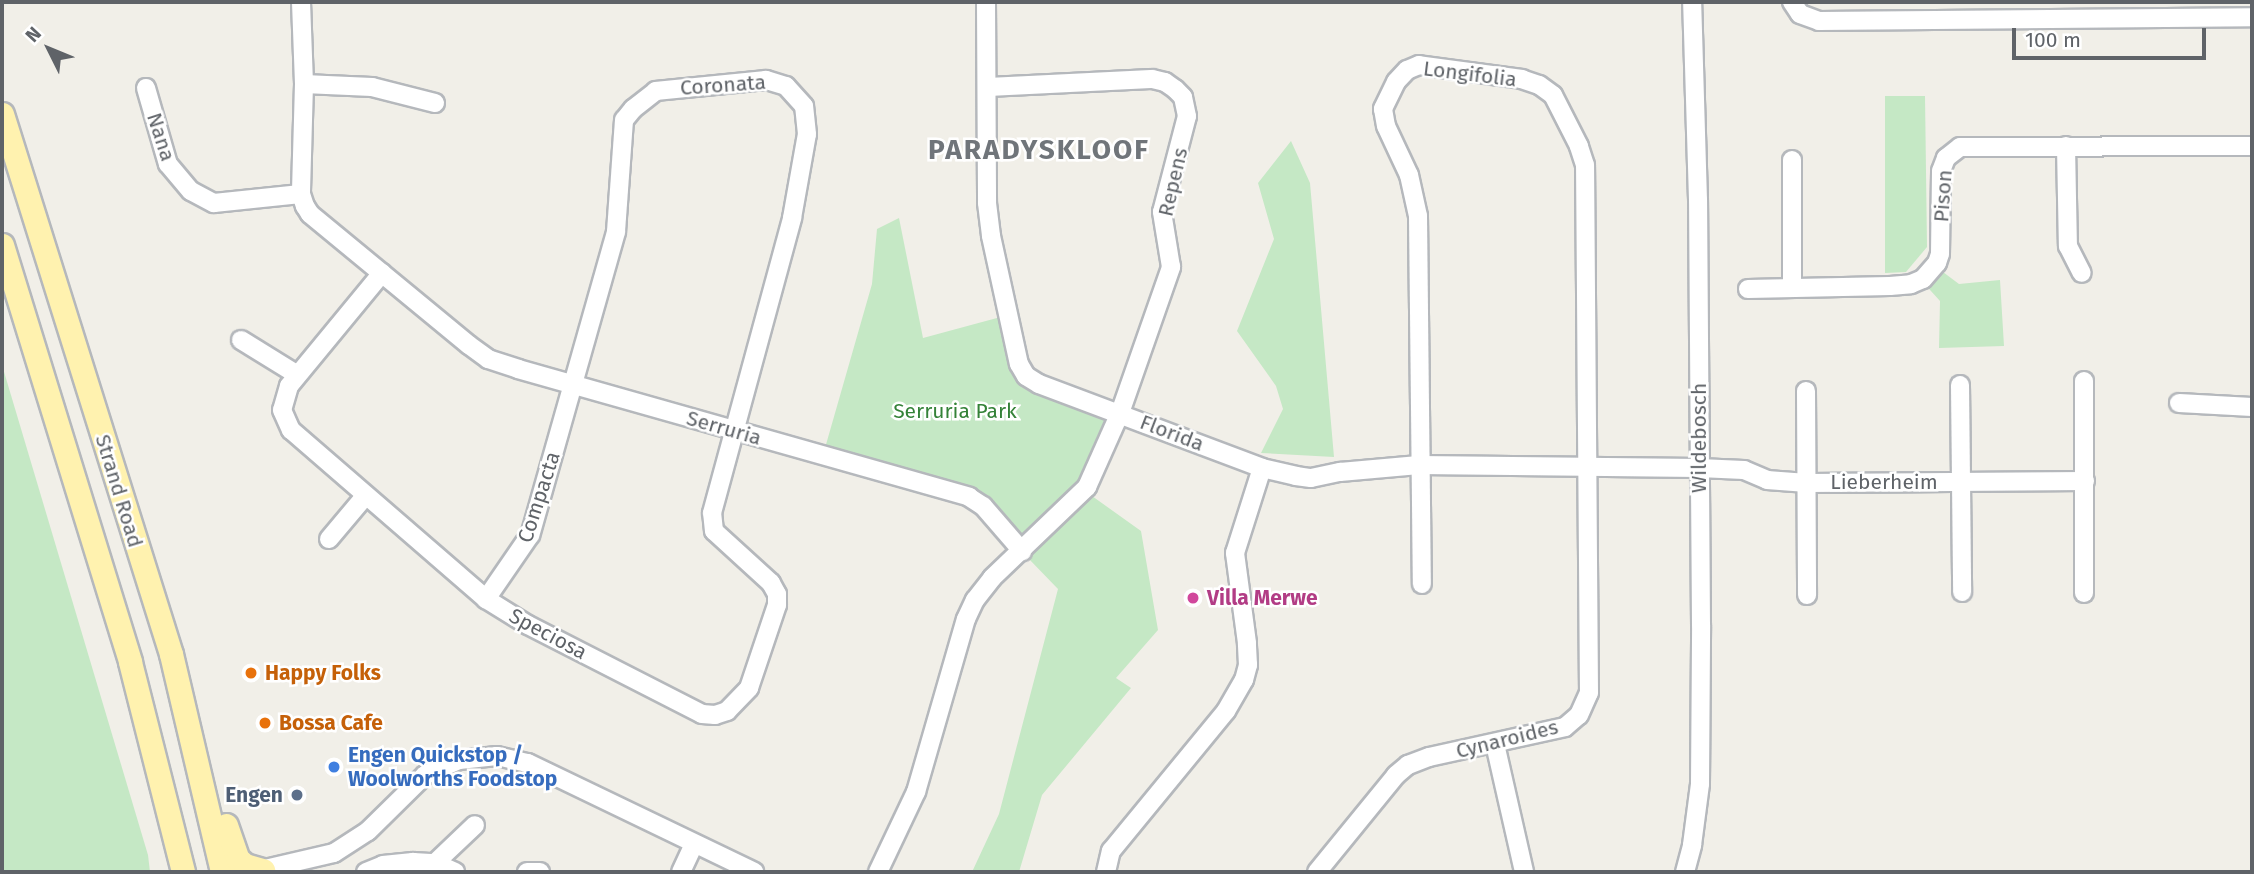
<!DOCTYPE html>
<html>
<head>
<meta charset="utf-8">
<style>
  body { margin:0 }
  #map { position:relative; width:2254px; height:874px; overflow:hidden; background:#f1efe8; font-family:"Fira Sans",sans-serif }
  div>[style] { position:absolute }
  .green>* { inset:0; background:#c5e8c5 }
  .roads { filter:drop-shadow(2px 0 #b5b8bc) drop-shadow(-2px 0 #b5b8bc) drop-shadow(0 2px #b5b8bc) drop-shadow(0 -2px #b5b8bc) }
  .minor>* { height:18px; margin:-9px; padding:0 9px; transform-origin:9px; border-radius:9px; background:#fff }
  .major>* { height:23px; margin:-11.5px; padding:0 11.5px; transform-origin:11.5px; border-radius:11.5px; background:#fff2af }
  .dots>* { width:19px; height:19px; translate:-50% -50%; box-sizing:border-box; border:4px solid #fff; border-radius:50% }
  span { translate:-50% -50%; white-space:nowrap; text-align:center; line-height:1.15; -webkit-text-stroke:5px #fff; paint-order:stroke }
  .street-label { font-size:21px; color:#5f6368 }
  .park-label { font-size:21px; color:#348238 }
  .hotel-label { font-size:21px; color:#b23c85; font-weight:700 }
  .left { translate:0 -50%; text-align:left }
  .food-label { font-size:21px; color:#c56008; font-weight:700 }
  .shop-label { font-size:21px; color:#366cbe; font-weight:700 }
  .service-label { font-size:21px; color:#4e5e75; font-weight:700 }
  .right { translate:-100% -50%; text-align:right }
  .district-label { font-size:28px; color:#70757a; font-weight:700; letter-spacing:2px }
  .frame { position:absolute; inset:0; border:4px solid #5f6368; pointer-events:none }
  .north { position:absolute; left:14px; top:14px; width:70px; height:70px; -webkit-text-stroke:5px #fff; paint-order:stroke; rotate:313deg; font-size:19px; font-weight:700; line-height:28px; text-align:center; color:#5f6368 }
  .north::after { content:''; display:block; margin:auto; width:24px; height:32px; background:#5f6368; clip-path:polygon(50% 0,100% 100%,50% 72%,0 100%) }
  .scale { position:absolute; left:2012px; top:28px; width:194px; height:32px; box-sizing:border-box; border:4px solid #5f6368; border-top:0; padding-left:9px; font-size:21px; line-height:24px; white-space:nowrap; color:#5f6368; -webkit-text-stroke:5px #fff; paint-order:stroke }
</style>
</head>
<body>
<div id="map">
  <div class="green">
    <div style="clip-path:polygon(1885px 96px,1925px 96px,1927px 247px,1906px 272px,1885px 273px)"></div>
    <div style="clip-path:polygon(1291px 141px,1310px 183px,1334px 457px,1261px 453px,1283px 409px,1276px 386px,1237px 331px,1274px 239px,1258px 183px)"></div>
    <div style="clip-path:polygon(899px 218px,923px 338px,1008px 315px,1026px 376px,1120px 413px,1087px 487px,1022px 551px,983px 506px,823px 455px,872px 284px,877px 229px)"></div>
    <div style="clip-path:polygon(1935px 266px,1959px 284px,2000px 280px,2004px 346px,1939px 348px,1940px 301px,1921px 280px)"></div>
    <div style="clip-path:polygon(2px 365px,148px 855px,150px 872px,2px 872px)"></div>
    <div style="clip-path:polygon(1092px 496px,1141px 531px,1158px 630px,1116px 678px,1131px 688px,1042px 795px,1019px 872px,972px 872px,999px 814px,1058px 589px,1027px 557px)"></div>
  </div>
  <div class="roads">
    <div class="minor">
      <div style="left:301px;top:2px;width:82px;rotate:87.9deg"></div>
      <div style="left:304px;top:84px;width:110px;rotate:91.6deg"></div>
      <div style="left:301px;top:194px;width:13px;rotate:72deg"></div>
      <div style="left:305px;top:206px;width:9px;rotate:58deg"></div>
      <div style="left:310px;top:214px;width:206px;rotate:39.5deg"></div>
      <div style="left:469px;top:345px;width:24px;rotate:36deg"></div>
      <div style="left:488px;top:359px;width:32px;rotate:18deg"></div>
      <div style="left:518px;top:369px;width:469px;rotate:15.8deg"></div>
      <div style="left:969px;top:497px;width:17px;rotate:33deg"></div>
      <div style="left:983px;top:506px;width:60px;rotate:49.1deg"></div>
      <div style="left:986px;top:2px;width:201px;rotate:89.7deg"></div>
      <div style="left:987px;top:203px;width:33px;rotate:83deg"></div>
      <div style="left:991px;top:236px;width:131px;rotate:77.7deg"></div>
      <div style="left:1019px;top:364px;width:14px;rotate:60deg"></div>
      <div style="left:1026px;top:376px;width:15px;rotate:32deg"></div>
      <div style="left:1039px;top:384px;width:238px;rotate:20.6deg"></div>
      <div style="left:1262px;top:468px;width:35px;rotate:13deg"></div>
      <div style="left:1296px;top:476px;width:15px;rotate:8deg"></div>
      <div style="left:1311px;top:478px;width:30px;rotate:-12deg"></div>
      <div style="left:1340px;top:472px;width:79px;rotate:-5.1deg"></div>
      <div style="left:1419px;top:465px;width:280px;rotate:0.6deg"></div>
      <div style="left:1699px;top:468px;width:45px;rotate:2.5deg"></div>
      <div style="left:1744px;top:470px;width:25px;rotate:23deg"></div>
      <div style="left:1767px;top:480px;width:40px;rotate:4.3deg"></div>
      <div style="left:1807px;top:483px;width:278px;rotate:-0.4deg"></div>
      <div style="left:1792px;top:2px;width:14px;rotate:56deg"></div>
      <div style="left:1800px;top:14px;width:20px;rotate:20deg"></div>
      <div style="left:1819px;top:21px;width:433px;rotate:-0.5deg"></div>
      <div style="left:304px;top:84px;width:68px;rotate:2.5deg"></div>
      <div style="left:372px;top:87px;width:65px;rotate:14.3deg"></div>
      <div style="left:146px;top:88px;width:79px;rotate:73.9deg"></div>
      <div style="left:168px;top:164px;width:35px;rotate:50deg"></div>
      <div style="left:191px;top:191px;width:26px;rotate:28deg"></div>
      <div style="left:214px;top:203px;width:87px;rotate:-5.9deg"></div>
      <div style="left:2066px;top:146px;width:100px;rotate:88.9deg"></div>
      <div style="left:2068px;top:246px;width:30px;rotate:63deg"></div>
      <div style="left:382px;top:273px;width:146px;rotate:129.5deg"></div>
      <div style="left:289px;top:386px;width:25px;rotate:106deg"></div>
      <div style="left:282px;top:410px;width:22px;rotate:66deg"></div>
      <div style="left:291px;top:430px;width:258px;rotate:40.9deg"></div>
      <div style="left:486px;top:599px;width:49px;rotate:31.8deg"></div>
      <div style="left:528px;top:625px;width:195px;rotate:27.1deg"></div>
      <div style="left:702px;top:714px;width:13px;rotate:4deg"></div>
      <div style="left:715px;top:715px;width:13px;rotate:-18deg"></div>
      <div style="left:727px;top:711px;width:32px;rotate:-46deg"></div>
      <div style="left:749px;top:688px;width:88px;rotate:-71.4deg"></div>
      <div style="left:777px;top:605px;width:11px;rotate:-90deg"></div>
      <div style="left:777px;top:594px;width:13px;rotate:-119deg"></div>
      <div style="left:771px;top:583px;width:77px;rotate:-137.6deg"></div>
      <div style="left:714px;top:531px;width:18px;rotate:-96deg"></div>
      <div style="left:712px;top:513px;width:306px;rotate:-74.8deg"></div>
      <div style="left:792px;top:218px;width:85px;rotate:-79.9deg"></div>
      <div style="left:807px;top:134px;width:28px;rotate:-96deg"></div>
      <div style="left:804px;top:106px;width:27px;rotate:-132deg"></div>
      <div style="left:786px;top:86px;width:21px;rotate:-163deg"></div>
      <div style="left:766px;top:80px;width:111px;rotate:174.3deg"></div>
      <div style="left:656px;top:91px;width:29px;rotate:142deg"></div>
      <div style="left:633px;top:109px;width:14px;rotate:129deg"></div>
      <div style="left:624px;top:120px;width:112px;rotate:94.1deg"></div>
      <div style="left:616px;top:232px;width:315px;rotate:105.8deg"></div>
      <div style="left:530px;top:535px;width:78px;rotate:124.5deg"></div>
      <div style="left:1792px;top:286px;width:126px;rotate:-90deg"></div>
      <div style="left:1748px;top:289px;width:142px;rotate:-1.2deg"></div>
      <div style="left:1890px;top:286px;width:21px;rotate:-5deg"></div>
      <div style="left:1911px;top:284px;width:13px;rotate:-23deg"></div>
      <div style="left:1923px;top:279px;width:21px;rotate:-49deg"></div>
      <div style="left:1937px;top:263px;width:9px;rotate:-72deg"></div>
      <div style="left:1940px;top:254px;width:83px;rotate:-89.3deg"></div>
      <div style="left:1941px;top:171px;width:14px;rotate:-69deg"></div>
      <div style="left:1946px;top:158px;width:18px;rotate:-38deg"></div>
      <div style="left:1960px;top:147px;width:292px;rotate:-0.2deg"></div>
      <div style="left:241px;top:340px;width:65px;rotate:31.7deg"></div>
      <div style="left:1960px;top:385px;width:207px;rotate:89.4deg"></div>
      <div style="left:1806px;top:391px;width:204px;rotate:89.7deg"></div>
      <div style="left:2179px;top:403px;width:73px;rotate:3.1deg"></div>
      <div style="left:329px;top:539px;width:57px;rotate:-49.9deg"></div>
      <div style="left:2084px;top:593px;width:212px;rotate:-90deg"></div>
      <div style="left:1495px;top:744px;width:131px;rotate:77.2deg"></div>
      <div style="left:435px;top:863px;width:55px;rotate:-43.5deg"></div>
      <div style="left:252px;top:872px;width:84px;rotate:-13deg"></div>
      <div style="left:334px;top:853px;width:40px;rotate:-32.9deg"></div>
      <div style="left:368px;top:831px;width:80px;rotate:-44.5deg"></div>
      <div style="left:425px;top:775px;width:37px;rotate:-24deg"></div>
      <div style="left:459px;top:760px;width:38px;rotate:-6deg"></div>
      <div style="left:497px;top:756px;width:32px;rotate:13deg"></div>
      <div style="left:528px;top:763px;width:251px;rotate:25.7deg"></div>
      <div style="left:366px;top:872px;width:18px;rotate:-22deg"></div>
      <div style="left:383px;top:865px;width:30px;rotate:-6deg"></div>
      <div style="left:413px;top:862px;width:22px;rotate:3deg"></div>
      <div style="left:435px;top:863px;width:22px;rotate:24deg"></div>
      <div style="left:527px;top:872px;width:13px"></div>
      <div style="left:681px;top:872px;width:31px;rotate:-65deg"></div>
      <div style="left:878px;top:872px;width:89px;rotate:-64.6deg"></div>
      <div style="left:916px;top:792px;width:180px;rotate:-73.9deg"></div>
      <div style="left:966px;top:619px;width:21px;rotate:-65deg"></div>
      <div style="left:975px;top:600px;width:28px;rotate:-52deg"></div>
      <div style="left:992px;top:578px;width:132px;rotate:-43.8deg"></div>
      <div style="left:1087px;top:487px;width:81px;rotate:-66deg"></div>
      <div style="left:1120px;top:413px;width:155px;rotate:-70.7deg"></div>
      <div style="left:1171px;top:267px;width:56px;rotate:-99.3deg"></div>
      <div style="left:1162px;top:212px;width:99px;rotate:-75.4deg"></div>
      <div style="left:1187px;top:116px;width:19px;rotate:-102deg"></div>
      <div style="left:1183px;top:97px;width:11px;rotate:-135deg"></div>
      <div style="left:1175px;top:89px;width:12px;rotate:-145deg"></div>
      <div style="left:1165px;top:82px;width:13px;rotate:-167deg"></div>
      <div style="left:1152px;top:79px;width:165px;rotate:177.2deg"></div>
      <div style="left:1106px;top:872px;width:22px;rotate:-77deg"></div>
      <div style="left:1111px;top:851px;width:181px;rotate:-50.6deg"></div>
      <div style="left:1226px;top:711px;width:36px;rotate:-60deg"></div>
      <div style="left:1244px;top:680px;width:16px;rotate:-75deg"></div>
      <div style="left:1248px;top:665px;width:22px;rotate:-93deg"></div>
      <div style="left:1247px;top:643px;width:91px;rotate:-97.6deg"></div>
      <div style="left:1235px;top:553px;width:89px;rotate:-72.4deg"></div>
      <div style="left:1317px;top:872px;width:125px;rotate:-50.8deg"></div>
      <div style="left:1396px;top:775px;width:16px;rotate:-40deg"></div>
      <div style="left:1408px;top:765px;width:22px;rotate:-21deg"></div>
      <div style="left:1429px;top:757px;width:139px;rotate:-12.4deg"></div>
      <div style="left:1565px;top:727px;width:18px;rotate:-41deg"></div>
      <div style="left:1579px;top:715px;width:24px;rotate:-66deg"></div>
      <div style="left:1589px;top:693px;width:528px;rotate:-90.43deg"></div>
      <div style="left:1585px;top:165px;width:20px;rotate:-108deg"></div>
      <div style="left:1579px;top:146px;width:57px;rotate:-117deg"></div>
      <div style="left:1553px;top:95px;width:17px;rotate:-144deg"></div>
      <div style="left:1539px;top:85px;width:18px;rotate:-161deg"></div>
      <div style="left:1522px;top:79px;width:104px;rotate:-172.3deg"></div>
      <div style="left:1419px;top:65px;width:13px;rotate:157deg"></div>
      <div style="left:1407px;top:70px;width:16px;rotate:133deg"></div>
      <div style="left:1396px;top:82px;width:30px;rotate:116deg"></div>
      <div style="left:1383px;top:109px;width:17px;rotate:80deg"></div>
      <div style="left:1386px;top:126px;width:54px;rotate:64.9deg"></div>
      <div style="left:1409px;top:175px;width:42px;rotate:77.6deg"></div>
      <div style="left:1418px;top:216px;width:368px;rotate:89.4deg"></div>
      <div style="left:1685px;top:872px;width:28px;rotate:-75deg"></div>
      <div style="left:1692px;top:845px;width:62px;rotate:-82.5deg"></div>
      <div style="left:1700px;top:784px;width:159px;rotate:-89.6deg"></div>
      <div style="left:1701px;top:625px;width:425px;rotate:-90.4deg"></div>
      <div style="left:1698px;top:200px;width:198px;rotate:-91.7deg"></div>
    </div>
    <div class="major">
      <div style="left:2px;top:114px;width:566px;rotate:72.62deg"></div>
      <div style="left:171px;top:654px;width:224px;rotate:76.8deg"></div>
      <div style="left:2px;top:245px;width:436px;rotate:72.9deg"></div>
      <div style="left:130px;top:662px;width:217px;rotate:75.8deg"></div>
      <div style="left:226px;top:825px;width:36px;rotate:71deg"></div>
      <div style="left:238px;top:859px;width:9px;rotate:41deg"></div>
      <div style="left:245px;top:865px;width:19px;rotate:16deg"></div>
    </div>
  </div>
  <div class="dots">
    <div style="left:1193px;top:598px;background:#d1479c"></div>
    <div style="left:251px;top:673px;background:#e8710a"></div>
    <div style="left:265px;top:723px;background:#e8710a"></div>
    <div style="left:334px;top:767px;background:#3f7fe0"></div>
    <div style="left:297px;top:795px;background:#5c6f8a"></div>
  </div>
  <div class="street-label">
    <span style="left:1470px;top:74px;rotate:7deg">Longifolia</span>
    <span style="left:723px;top:85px;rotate:-4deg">Coronata</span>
    <span style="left:161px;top:137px;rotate:72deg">Nana</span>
    <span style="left:1173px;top:182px;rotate:-77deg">Repens</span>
    <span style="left:1943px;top:196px;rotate:-86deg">Pison</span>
    <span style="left:724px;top:428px;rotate:16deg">Serruria</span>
    <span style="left:1172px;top:433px;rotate:21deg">Florida</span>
    <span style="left:1699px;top:438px;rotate:-90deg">Wildebosch</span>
    <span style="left:1884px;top:482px">Lieberheim</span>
    <span style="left:119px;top:491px;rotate:73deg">Strand Road</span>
    <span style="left:539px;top:497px;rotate:-72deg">Compacta</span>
    <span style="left:548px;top:634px;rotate:28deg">Speciosa</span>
    <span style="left:1507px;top:739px;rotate:-14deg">Cynaroides</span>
  </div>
  <div class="park-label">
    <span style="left:955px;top:411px">Serruria Park</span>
  </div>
  <div class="hotel-label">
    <span class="left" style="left:1207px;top:598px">Villa Merwe</span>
  </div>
  <div class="food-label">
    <span class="left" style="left:265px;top:673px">Happy Folks</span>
    <span class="left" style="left:279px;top:723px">Bossa Cafe</span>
  </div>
  <div class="shop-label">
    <span class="left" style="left:348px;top:767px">Engen Quickstop /<br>Woolworths Foodstop</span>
  </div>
  <div class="service-label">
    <span class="right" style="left:283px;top:795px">Engen</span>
  </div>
  <div class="district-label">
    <span style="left:1039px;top:150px">PARADYSKLOOF</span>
  </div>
  <div class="frame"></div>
  <div class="north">N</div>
  <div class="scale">100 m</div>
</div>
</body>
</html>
